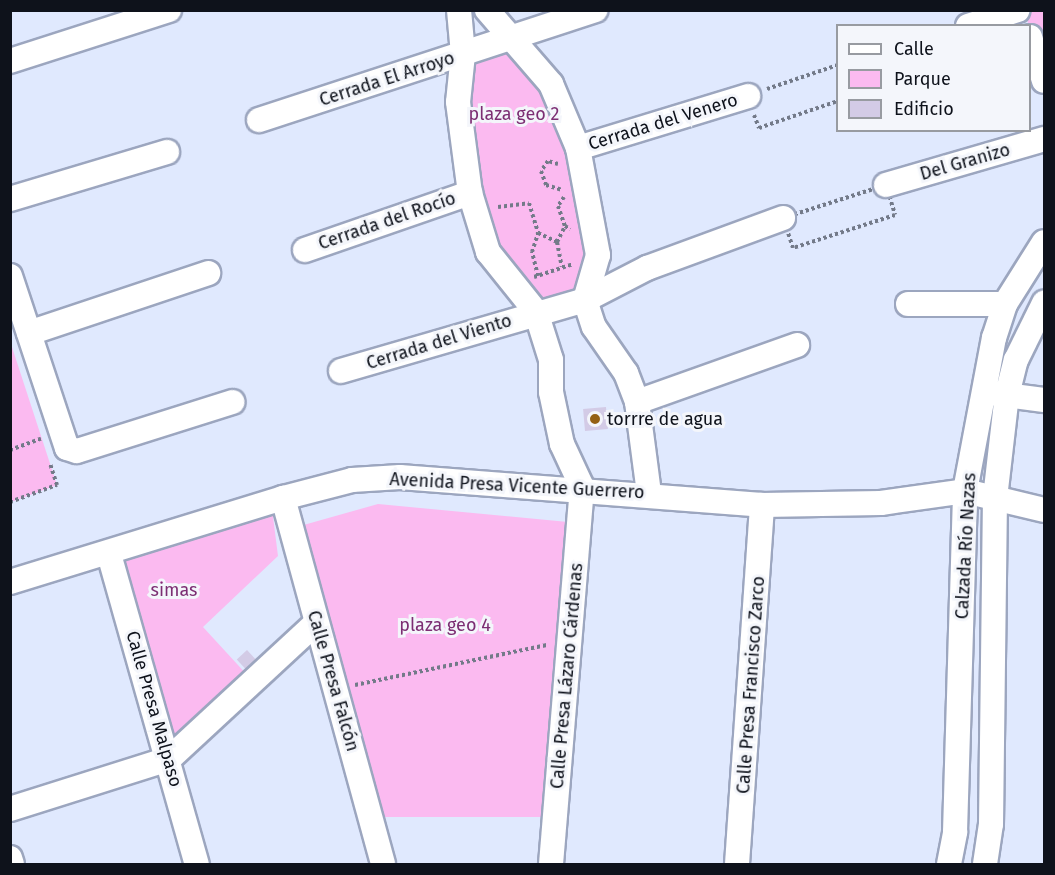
<!DOCTYPE html>
<html>
<head>
<meta charset="utf-8">
<style>
  body { margin:0 }
  #map { position:relative; width:1055px; height:875px; overflow:hidden; background:#e0e9fe; font-family:"Fira Sans",sans-serif }
  div>[style] { position:absolute }
  .green>* { inset:0; background:#fbbaf0 }
  .building>* { inset:0; background:#d3cbe6; transform-origin:0 0 }
  .path>* { height:4px; margin-top:-2px; transform-origin:0; background:repeating-linear-gradient(90deg,#737a89 0 3px,transparent 0 6px) }
  .roads { filter:drop-shadow(2px 0 #9ca6bf) drop-shadow(-2px 0 #9ca6bf) drop-shadow(0 2px #9ca6bf) drop-shadow(0 -2px #9ca6bf) }
  .minor>* { height:24px; margin:-12px; padding:0 12px; transform-origin:12px; border-radius:12px; background:#fff }
  .dots>* { width:16px; height:16px; translate:-50% -50%; box-sizing:border-box; border:3px solid #f4f6fb; border-radius:50% }
  span { translate:-50% -50%; white-space:nowrap; text-align:center; line-height:1.15; -webkit-text-stroke:6px #f4f6fb; paint-order:stroke }
  .street-label { font-size:18px; color:#0e121b }
  .park-label { font-size:18px; color:#7c2e73 }
  .poi-label { font-size:18px; color:#0e121b }
  .left { translate:0 -50%; text-align:left }
  .frame { position:absolute; inset:0; border:12px solid #0e121b; pointer-events:none }
  .legend { position:absolute; left:836px; top:24px; width:195px; height:108px; box-sizing:border-box; background:#f4f6fb; border:2px solid #989ba1; margin:0; padding:8px 10px; list-style:none; font-size:18px; color:#0e121b }
  .legend li { display:flex; align-items:center; gap:12px; height:30px }
  .legend b { width:30px; border:2px solid #989ba1 }
</style>
</head>
<body>
<div id="map">
  <div class="green">
    <div style="clip-path:polygon(1023px 11px,1044px 11px,1044px 68px,1029px 25px)"></div>
    <div style="clip-path:polygon(515px 41px,575px 150px,594px 294px,535px 311px,490px 249px,471px 191px,466px 56px)"></div>
    <div style="clip-path:polygon(10px 341px,57px 485px,11px 502px,10px 502px)"></div>
    <div style="clip-path:polygon(378px 504px,568px 522px,542px 817px,381px 817px,300px 526px)"></div>
    <div style="clip-path:polygon(272px 509px,278px 556px,203px 627px,249px 677px,174px 751px,114px 560px)"></div>
  </div>
  <div class="building">
    <div style="left:606px;top:407px;width:22px;height:23px;rotate:85deg"></div>
    <div style="left:247px;top:650px;width:21px;height:14px;rotate:47deg"></div>
  </div>
  <div class="path">
    <div style="left:767px;top:89px;width:75px;rotate:-18.7deg"></div>
    <div style="left:754px;top:115px;width:14px;rotate:69deg"></div>
    <div style="left:759px;top:128px;width:83px;rotate:-18.9deg"></div>
    <div style="left:558px;top:164px;width:10px;rotate:-163deg"></div>
    <div style="left:548px;top:161px;width:12px;rotate:125deg"></div>
    <div style="left:541px;top:171px;width:15px;rotate:70deg"></div>
    <div style="left:546px;top:185px;width:17px;rotate:17deg"></div>
    <div style="left:886px;top:185px;width:31px;rotate:73deg"></div>
    <div style="left:895px;top:215px;width:107px;rotate:162.1deg"></div>
    <div style="left:793px;top:248px;width:32px;rotate:-108deg"></div>
    <div style="left:783px;top:218px;width:108px;rotate:-17.8deg"></div>
    <div style="left:564px;top:197px;width:11px;rotate:124deg"></div>
    <div style="left:558px;top:206px;width:21px;rotate:71deg"></div>
    <div style="left:498px;top:207px;width:31px;rotate:-7deg"></div>
    <div style="left:529px;top:203px;width:31px;rotate:73deg"></div>
    <div style="left:557px;top:242px;width:25px;rotate:79deg"></div>
    <div style="left:538px;top:276px;width:25px;rotate:-104deg"></div>
    <div style="left:532px;top:252px;width:20px;rotate:-72deg"></div>
    <div style="left:538px;top:233px;width:21px;rotate:25deg"></div>
    <div style="left:557px;top:242px;width:18px;rotate:-63deg"></div>
    <div style="left:565px;top:226px;width:6px;rotate:31deg"></div>
    <div style="left:534px;top:277px;width:41px;rotate:-18.4deg"></div>
    <div style="left:10px;top:450px;width:33px;rotate:-20deg"></div>
    <div style="left:10px;top:502px;width:50px;rotate:-19.9deg"></div>
    <div style="left:57px;top:485px;width:22px;rotate:-108deg"></div>
    <div style="left:355px;top:685px;width:196px;rotate:-11.8deg"></div>
  </div>
  <div class="roads">
    <div class="minor">
      <div style="left:459px;top:10px;width:44px;rotate:84.8deg"></div>
      <div style="left:463px;top:54px;width:48px;rotate:95.9deg"></div>
      <div style="left:458px;top:102px;width:92px;rotate:82.5deg"></div>
      <div style="left:470px;top:193px;width:62px;rotate:73deg"></div>
      <div style="left:488px;top:252px;width:77px;rotate:51.3deg"></div>
      <div style="left:536px;top:312px;width:50px;rotate:72.6deg"></div>
      <div style="left:551px;top:360px;width:32px;rotate:90deg"></div>
      <div style="left:551px;top:392px;width:53px;rotate:78.1deg"></div>
      <div style="left:562px;top:444px;width:47px;rotate:65.1deg"></div>
      <div style="left:582px;top:487px;width:378px;rotate:94.7deg"></div>
      <div style="left:487px;top:10px;width:98px;rotate:49.1deg"></div>
      <div style="left:551px;top:84px;width:69px;rotate:67.1deg"></div>
      <div style="left:578px;top:148px;width:109px;rotate:79.4deg"></div>
      <div style="left:598px;top:255px;width:47px;rotate:106.1deg"></div>
      <div style="left:585px;top:300px;width:28px;rotate:72deg"></div>
      <div style="left:594px;top:327px;width:56px;rotate:55.2deg"></div>
      <div style="left:626px;top:373px;width:31px;rotate:69deg"></div>
      <div style="left:637px;top:402px;width:92px;rotate:82.5deg"></div>
      <div style="left:968px;top:26px;width:52px;rotate:-17.7deg"></div>
      <div style="left:1030px;top:37px;width:46px;rotate:72.3deg"></div>
      <div style="left:10px;top:61px;width:167px;rotate:-17.8deg"></div>
      <div style="left:259px;top:120px;width:354px;rotate:-18.1deg"></div>
      <div style="left:578px;top:148px;width:178px;rotate:-17deg"></div>
      <div style="left:886px;top:185px;width:165px;rotate:-16.2deg"></div>
      <div style="left:10px;top:199px;width:164px;rotate:-16.7deg"></div>
      <div style="left:305px;top:250px;width:175px;rotate:-19.1deg"></div>
      <div style="left:10px;top:276px;width:181px;rotate:71.7deg"></div>
      <div style="left:67px;top:448px;width:10px;rotate:17deg"></div>
      <div style="left:77px;top:451px;width:163px;rotate:-17.5deg"></div>
      <div style="left:908px;top:304px;width:97px"></div>
      <div style="left:29px;top:333px;width:189px;rotate:-18.5deg"></div>
      <div style="left:341px;top:371px;width:254px;rotate:-16.2deg"></div>
      <div style="left:585px;top:300px;width:70px;rotate:-27.3deg"></div>
      <div style="left:647px;top:268px;width:145px;rotate:-20.2deg"></div>
      <div style="left:990px;top:393px;width:54px;rotate:7.4deg"></div>
      <div style="left:637px;top:402px;width:170px;rotate:-19.6deg"></div>
      <div style="left:283px;top:498px;width:379px;rotate:74.7deg"></div>
      <div style="left:109px;top:554px;width:322px;rotate:74.2deg"></div>
      <div style="left:10px;top:582px;width:286px;rotate:-17.1deg"></div>
      <div style="left:283px;top:498px;width:71px;rotate:-14.6deg"></div>
      <div style="left:352px;top:480px;width:48px;rotate:-3.6deg"></div>
      <div style="left:400px;top:477px;width:363px;rotate:4.4deg"></div>
      <div style="left:762px;top:505px;width:119px;rotate:-1deg"></div>
      <div style="left:881px;top:503px;width:85px;rotate:-8.1deg"></div>
      <div style="left:965px;top:491px;width:81px;rotate:13.5deg"></div>
      <div style="left:10px;top:809px;width:167px;rotate:-17.5deg"></div>
      <div style="left:169px;top:759px;width:200px;rotate:-42.8deg"></div>
      <div style="left:10px;top:858px;width:6px;rotate:72deg"></div>
      <div style="left:737px;top:864px;width:360px;rotate:-86deg"></div>
      <div style="left:949px;top:864px;width:33px;rotate:-79deg"></div>
      <div style="left:955px;top:832px;width:341px;rotate:-88.3deg"></div>
      <div style="left:965px;top:491px;width:156px;rotate:-79.3deg"></div>
      <div style="left:994px;top:338px;width:36px;rotate:-72deg"></div>
      <div style="left:1005px;top:304px;width:73px;rotate:-57.8deg"></div>
      <div style="left:985px;top:864px;width:40px;rotate:-81.5deg"></div>
      <div style="left:991px;top:824px;width:326px;rotate:-89.3deg"></div>
      <div style="left:995px;top:498px;width:104px;rotate:-83.4deg"></div>
      <div style="left:1007px;top:395px;width:36px;rotate:-76deg"></div>
      <div style="left:1016px;top:360px;width:64px;rotate:-63.8deg"></div>
    </div>
  </div>
  <div class="dots">
    <div style="left:595px;top:419px;background:#946013"></div>
  </div>
  <div class="street-label">
    <span style="left:387px;top:79px;rotate:-18deg">Cerrada El Arroyo</span>
    <span style="left:663px;top:122px;rotate:-17deg">Cerrada del Venero</span>
    <span style="left:965px;top:162px;rotate:-16deg">Del Granizo</span>
    <span style="left:387px;top:221px;rotate:-19deg">Cerrada del Rocío</span>
    <span style="left:439px;top:342px;rotate:-17deg">Cerrada del Viento</span>
    <span style="left:517px;top:486px;rotate:3deg">Avenida Presa Vicente Guerrero</span>
    <span style="left:966px;top:546px;rotate:-87deg">Calzada Río Nazas</span>
    <span style="left:567px;top:676px;rotate:-85deg">Calle Presa Lázaro Cárdenas</span>
    <span style="left:333px;top:681px;rotate:74deg">Calle Presa Falcón</span>
    <span style="left:751px;top:685px;rotate:-86deg">Calle Presa Francisco Zarco</span>
    <span style="left:154px;top:709px;rotate:74deg">Calle Presa Malpaso</span>
  </div>
  <div class="park-label">
    <span style="left:514px;top:114px">plaza geo 2</span>
    <span style="left:174px;top:590px">simas</span>
    <span style="left:445px;top:625px">plaza geo 4</span>
  </div>
  <div class="poi-label">
    <span class="left" style="left:607px;top:419px">torrre de agua</span>
  </div>
  <div class="frame"></div>
  <ul class="legend">
  <li><b style="height:8px;background:#fff"></b>Calle</li>
  <li><b style="height:16px;background:#fbbaf0"></b>Parque</li>
  <li><b style="height:16px;background:#d3cbe6"></b>Edificio</li>
  </ul>
</div>
</body>
</html>
